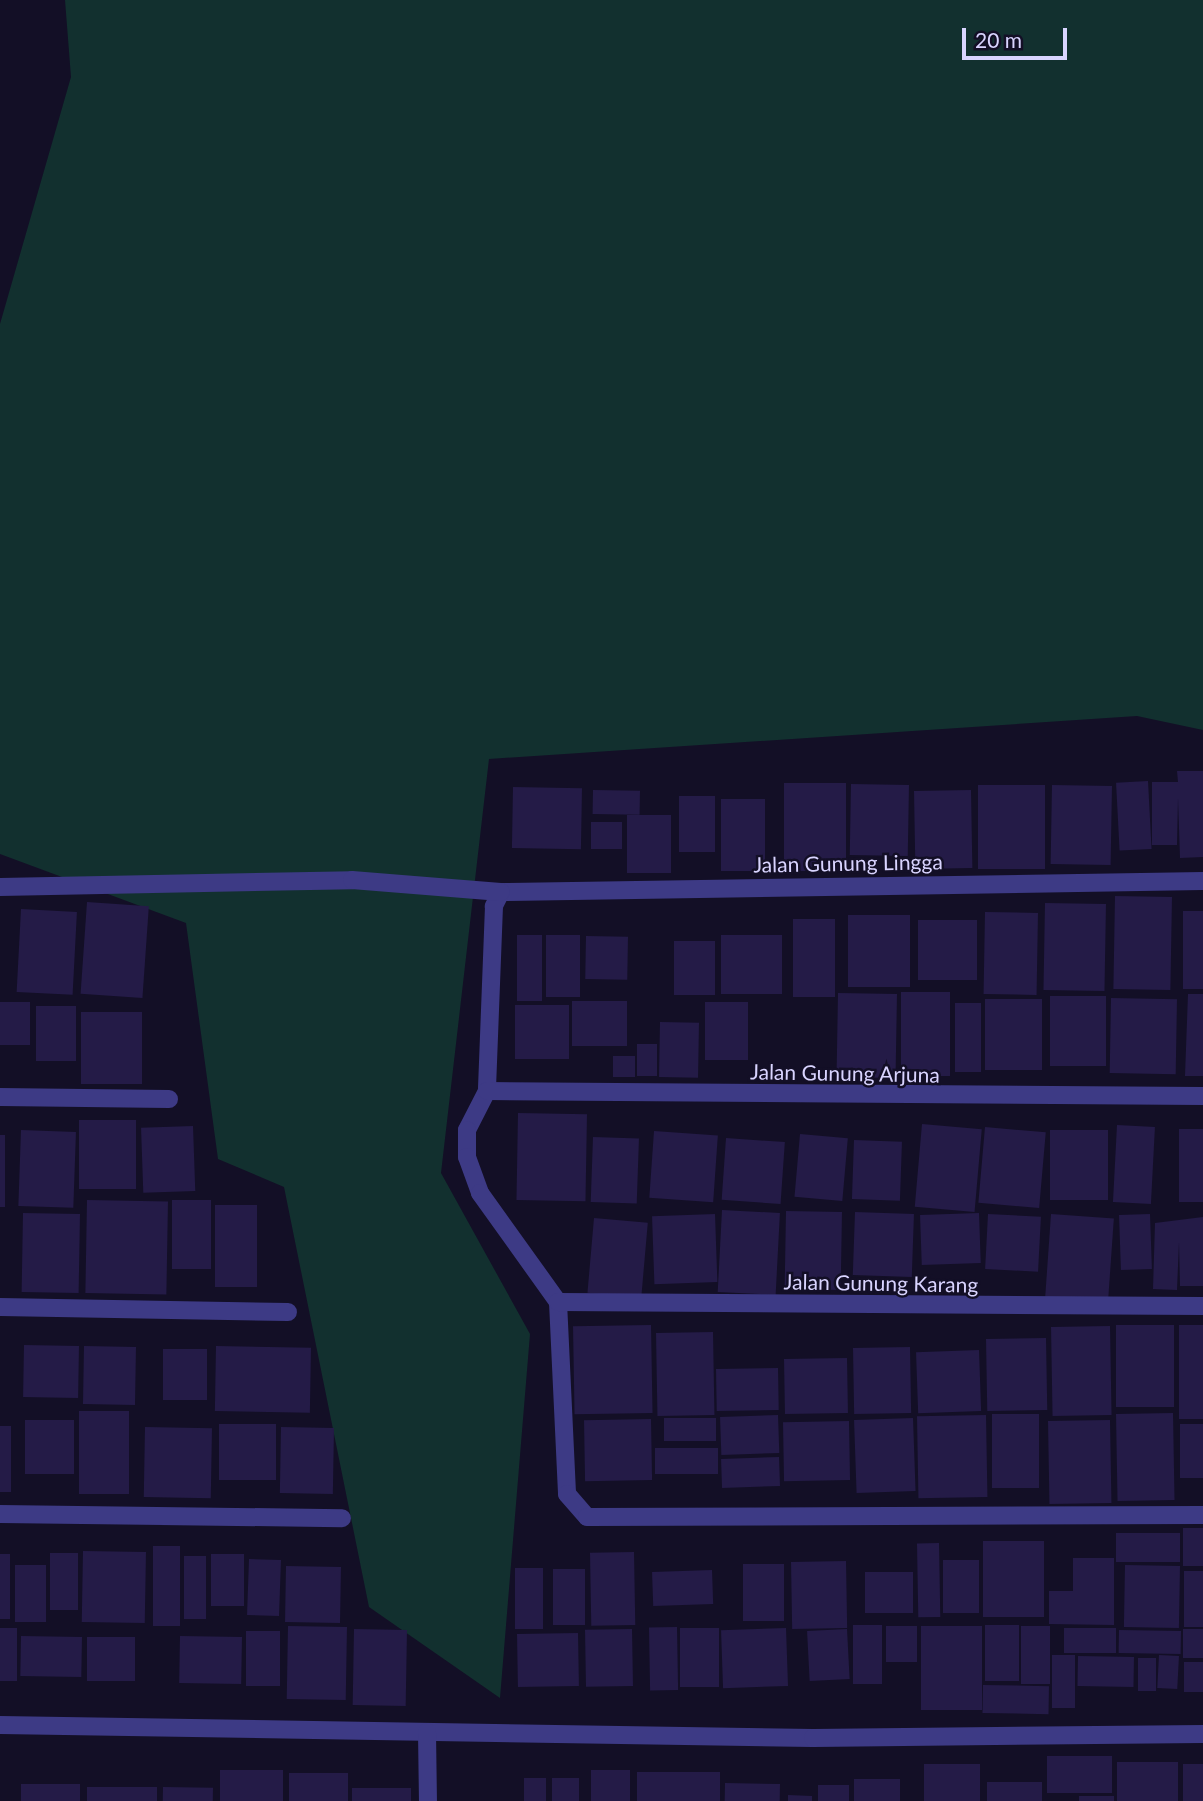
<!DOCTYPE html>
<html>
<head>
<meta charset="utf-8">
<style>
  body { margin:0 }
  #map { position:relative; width:1203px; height:1801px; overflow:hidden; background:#130f26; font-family:Lato,sans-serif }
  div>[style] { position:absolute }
  .green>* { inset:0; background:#12302f }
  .building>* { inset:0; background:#241b47; transform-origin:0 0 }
  .street>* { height:18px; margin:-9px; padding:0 9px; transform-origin:9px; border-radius:9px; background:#3d3a85 }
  span { translate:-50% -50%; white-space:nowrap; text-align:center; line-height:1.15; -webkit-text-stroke:5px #130f26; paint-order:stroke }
  .street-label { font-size:21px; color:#d9d4ff }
  .scale { position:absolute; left:962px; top:28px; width:105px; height:32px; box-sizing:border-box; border:4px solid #d9d4ff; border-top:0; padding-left:9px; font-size:21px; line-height:24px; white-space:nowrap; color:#d9d4ff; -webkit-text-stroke:5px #130f26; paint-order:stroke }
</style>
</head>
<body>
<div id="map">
  <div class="green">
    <div style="clip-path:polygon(65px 0,1203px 0,1203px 730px,1137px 716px,489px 759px,441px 1173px,530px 1334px,500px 1698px,369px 1607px,284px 1187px,218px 1159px,186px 923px,0 854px,0 324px,71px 77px)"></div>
  </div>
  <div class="building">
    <div style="clip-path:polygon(1177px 771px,1203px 771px,1203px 857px,1180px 858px,1178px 798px,1177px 845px,1152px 845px,1152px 782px,1178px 782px)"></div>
    <div style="left:1148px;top:781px;width:68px;height:32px;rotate:87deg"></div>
    <div style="left:784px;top:783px;width:62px;height:88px"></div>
    <div style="left:851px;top:784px;width:58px;height:71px;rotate:1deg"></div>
    <div style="left:978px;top:785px;width:67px;height:84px"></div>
    <div style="left:1052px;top:785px;width:60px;height:79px;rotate:1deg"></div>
    <div style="left:513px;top:787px;width:69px;height:61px;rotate:1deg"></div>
    <div style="left:593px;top:790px;width:47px;height:24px;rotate:1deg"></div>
    <div style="left:971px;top:790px;width:78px;height:57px;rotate:89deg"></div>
    <div style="left:679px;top:796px;width:36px;height:56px"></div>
    <div style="left:721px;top:799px;width:44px;height:72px"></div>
    <div style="left:627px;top:815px;width:44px;height:58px"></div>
    <div style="left:591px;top:822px;width:31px;height:27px"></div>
    <div style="left:1115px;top:896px;width:57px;height:93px;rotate:1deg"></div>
    <div style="left:87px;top:902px;width:62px;height:92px;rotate:4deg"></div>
    <div style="left:1045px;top:903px;width:61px;height:87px;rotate:1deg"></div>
    <div style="left:21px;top:909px;width:56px;height:83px;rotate:3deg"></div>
    <div style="left:1183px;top:911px;width:20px;height:78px"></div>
    <div style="left:985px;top:912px;width:53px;height:82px;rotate:1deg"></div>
    <div style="left:848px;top:915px;width:62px;height:72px"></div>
    <div style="left:793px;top:919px;width:42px;height:78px"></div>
    <div style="left:918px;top:920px;width:59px;height:60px"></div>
    <div style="left:517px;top:935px;width:25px;height:66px"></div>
    <div style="left:546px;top:935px;width:34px;height:62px"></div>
    <div style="left:721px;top:935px;width:61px;height:59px"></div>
    <div style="left:586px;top:936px;width:42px;height:43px;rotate:1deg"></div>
    <div style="left:715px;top:941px;width:54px;height:41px;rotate:90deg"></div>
    <div style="left:901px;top:992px;width:49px;height:84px"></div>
    <div style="left:838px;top:993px;width:59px;height:84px;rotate:1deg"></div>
    <div style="clip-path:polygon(1188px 994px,1203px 994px,1203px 1076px,1185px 1076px)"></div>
    <div style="left:1050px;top:996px;width:56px;height:70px"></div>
    <div style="left:1111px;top:998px;width:66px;height:75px;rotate:1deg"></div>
    <div style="left:985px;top:999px;width:57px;height:71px"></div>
    <div style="left:572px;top:1001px;width:55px;height:45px"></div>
    <div style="left:0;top:1002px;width:30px;height:43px"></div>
    <div style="left:705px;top:1002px;width:43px;height:58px"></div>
    <div style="left:955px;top:1003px;width:26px;height:69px"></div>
    <div style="left:515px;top:1005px;width:54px;height:54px"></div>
    <div style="left:36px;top:1006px;width:40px;height:55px"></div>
    <div style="left:81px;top:1012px;width:61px;height:72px"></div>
    <div style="left:660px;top:1022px;width:39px;height:55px;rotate:1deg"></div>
    <div style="left:637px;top:1044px;width:20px;height:32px"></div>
    <div style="left:613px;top:1056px;width:22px;height:21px"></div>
    <div style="left:518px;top:1113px;width:69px;height:87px;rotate:1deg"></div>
    <div style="left:79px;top:1120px;width:57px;height:69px"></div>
    <div style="left:922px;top:1124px;width:60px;height:83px;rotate:5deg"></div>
    <div style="left:1117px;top:1125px;width:38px;height:77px;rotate:3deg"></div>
    <div style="left:193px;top:1126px;width:65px;height:52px;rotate:88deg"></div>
    <div style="left:985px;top:1127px;width:61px;height:76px;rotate:5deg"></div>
    <div style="left:1179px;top:1129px;width:24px;height:73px"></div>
    <div style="left:21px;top:1130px;width:55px;height:76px;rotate:2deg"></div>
    <div style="left:1050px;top:1130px;width:58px;height:70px"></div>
    <div style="left:654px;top:1131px;width:64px;height:67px;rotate:4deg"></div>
    <div style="left:800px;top:1134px;width:48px;height:63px;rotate:5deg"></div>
    <div style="left:0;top:1135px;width:5px;height:72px"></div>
    <div style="left:593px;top:1137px;width:46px;height:65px;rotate:2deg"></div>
    <div style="left:726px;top:1138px;width:59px;height:62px;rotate:4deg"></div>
    <div style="left:854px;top:1140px;width:48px;height:59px;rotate:2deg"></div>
    <div style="left:87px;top:1200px;width:81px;height:93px;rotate:1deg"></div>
    <div style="left:172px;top:1200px;width:39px;height:69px"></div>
    <div style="left:215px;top:1205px;width:42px;height:82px"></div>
    <div style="left:722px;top:1210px;width:58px;height:82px;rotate:3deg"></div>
    <div style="left:786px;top:1211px;width:56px;height:78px;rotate:1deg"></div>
    <div style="left:855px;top:1212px;width:59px;height:63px;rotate:2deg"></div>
    <div style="left:23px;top:1213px;width:57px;height:79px;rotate:1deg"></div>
    <div style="left:979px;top:1213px;width:50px;height:59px;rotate:88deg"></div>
    <div style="left:715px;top:1214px;width:68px;height:63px;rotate:88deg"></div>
    <div style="left:988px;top:1214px;width:53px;height:55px;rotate:3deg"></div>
    <div style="left:1051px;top:1214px;width:63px;height:83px;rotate:4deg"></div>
    <div style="left:1150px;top:1214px;width:55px;height:31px;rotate:88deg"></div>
    <div style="clip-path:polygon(1203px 1217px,1203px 1286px,1180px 1286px,1179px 1242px,1177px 1290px,1153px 1289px,1155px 1223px)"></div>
    <div style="left:594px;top:1218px;width:54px;height:75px;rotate:5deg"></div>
    <div style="left:651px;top:1325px;width:88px;height:78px;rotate:89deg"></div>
    <div style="left:1116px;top:1325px;width:58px;height:82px"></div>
    <div style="left:1203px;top:1325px;width:94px;height:24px;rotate:90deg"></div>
    <div style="left:1110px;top:1326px;width:89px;height:59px;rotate:89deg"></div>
    <div style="left:713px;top:1332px;width:83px;height:57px;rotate:89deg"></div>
    <div style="left:1046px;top:1338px;width:72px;height:60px;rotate:89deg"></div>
    <div style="left:24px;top:1345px;width:55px;height:52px;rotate:1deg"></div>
    <div style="left:84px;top:1346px;width:52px;height:58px;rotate:1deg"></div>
    <div style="left:216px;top:1346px;width:95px;height:65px;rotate:1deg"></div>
    <div style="left:910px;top:1347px;width:66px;height:57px;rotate:89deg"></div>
    <div style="left:163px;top:1349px;width:44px;height:51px"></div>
    <div style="left:979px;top:1350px;width:61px;height:63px;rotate:88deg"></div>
    <div style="left:847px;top:1358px;width:55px;height:63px;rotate:89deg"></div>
    <div style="left:778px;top:1368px;width:42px;height:62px;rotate:89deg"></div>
    <div style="left:79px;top:1411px;width:50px;height:83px"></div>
    <div style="left:1173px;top:1413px;width:87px;height:57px;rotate:89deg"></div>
    <div style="left:992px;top:1414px;width:47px;height:74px"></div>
    <div style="left:778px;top:1415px;width:38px;height:58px;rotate:88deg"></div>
    <div style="left:986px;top:1415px;width:82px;height:69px;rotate:89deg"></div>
    <div style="left:716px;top:1418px;width:23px;height:52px;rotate:90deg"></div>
    <div style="left:913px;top:1418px;width:73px;height:59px;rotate:88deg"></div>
    <div style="left:651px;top:1419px;width:61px;height:67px;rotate:89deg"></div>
    <div style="left:25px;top:1420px;width:49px;height:54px"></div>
    <div style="left:1110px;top:1420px;width:83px;height:62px;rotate:89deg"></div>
    <div style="left:849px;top:1421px;width:59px;height:66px;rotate:89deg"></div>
    <div style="left:219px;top:1424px;width:57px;height:56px"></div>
    <div style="left:1180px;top:1424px;width:23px;height:54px"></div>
    <div style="left:0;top:1426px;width:11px;height:66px"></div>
    <div style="left:145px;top:1427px;width:67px;height:70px;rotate:1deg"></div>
    <div style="left:281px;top:1427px;width:53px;height:66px;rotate:1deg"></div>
    <div style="left:655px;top:1448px;width:63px;height:26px"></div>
    <div style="left:779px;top:1457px;width:29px;height:58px;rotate:88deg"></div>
    <div style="left:1183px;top:1528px;width:20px;height:38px"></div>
    <div style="left:1116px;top:1533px;width:64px;height:29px"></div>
    <div style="left:983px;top:1541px;width:61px;height:76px"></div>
    <div style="left:939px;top:1543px;width:74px;height:22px;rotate:89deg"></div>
    <div style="left:153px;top:1546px;width:27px;height:80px"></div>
    <div style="left:83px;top:1551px;width:63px;height:71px;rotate:1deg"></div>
    <div style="left:634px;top:1552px;width:73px;height:44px;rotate:89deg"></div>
    <div style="left:78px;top:1553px;width:57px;height:28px;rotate:90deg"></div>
    <div style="left:0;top:1554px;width:10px;height:65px"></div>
    <div style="left:211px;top:1554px;width:33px;height:52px"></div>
    <div style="left:206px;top:1556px;width:63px;height:22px;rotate:90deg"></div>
    <div style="clip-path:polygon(1073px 1558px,1114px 1558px,1114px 1625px,1049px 1624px,1049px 1591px,1073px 1591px)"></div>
    <div style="left:249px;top:1559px;width:32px;height:56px;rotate:2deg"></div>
    <div style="left:943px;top:1560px;width:36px;height:53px"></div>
    <div style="left:846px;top:1561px;width:67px;height:55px;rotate:89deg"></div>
    <div style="left:743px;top:1564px;width:41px;height:57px"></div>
    <div style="left:15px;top:1565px;width:31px;height:57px"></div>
    <div style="left:1125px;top:1565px;width:55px;height:62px;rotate:1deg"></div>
    <div style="left:286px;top:1566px;width:55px;height:56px;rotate:1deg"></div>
    <div style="left:515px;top:1568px;width:28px;height:61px"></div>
    <div style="left:553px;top:1569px;width:32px;height:56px"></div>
    <div style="left:712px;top:1570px;width:34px;height:60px;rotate:88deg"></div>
    <div style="left:1184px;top:1571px;width:19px;height:56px"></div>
    <div style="left:913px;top:1572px;width:41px;height:48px;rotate:90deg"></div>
    <div style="left:853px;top:1625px;width:29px;height:59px"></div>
    <div style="left:985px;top:1625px;width:34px;height:56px"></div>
    <div style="left:288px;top:1626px;width:59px;height:73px;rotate:1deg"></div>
    <div style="left:886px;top:1626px;width:31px;height:36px"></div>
    <div style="left:921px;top:1626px;width:61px;height:84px"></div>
    <div style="left:1021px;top:1626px;width:29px;height:58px"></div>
    <div style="left:677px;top:1627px;width:63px;height:28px;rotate:89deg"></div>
    <div style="left:0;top:1628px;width:17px;height:53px"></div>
    <div style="left:680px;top:1628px;width:39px;height:59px"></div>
    <div style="left:786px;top:1628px;width:58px;height:65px;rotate:88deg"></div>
    <div style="left:1064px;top:1628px;width:52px;height:25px"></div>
    <div style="left:354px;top:1629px;width:53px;height:76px;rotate:1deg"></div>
    <div style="left:632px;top:1629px;width:57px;height:47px;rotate:89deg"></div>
    <div style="left:847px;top:1629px;width:50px;height:40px;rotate:87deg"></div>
    <div style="left:1183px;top:1629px;width:20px;height:29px"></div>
    <div style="left:1119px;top:1630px;width:62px;height:23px;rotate:1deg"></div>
    <div style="left:246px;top:1631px;width:34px;height:55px"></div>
    <div style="left:578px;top:1633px;width:53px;height:61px;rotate:89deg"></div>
    <div style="left:21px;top:1636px;width:61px;height:40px;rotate:1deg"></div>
    <div style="left:180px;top:1636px;width:62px;height:47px;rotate:1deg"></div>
    <div style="left:87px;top:1637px;width:48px;height:44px"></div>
    <div style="left:1052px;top:1655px;width:23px;height:53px"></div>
    <div style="left:1159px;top:1655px;width:20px;height:33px;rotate:3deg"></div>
    <div style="left:1078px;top:1656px;width:56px;height:30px;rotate:1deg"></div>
    <div style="left:1138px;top:1658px;width:18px;height:33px"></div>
    <div style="left:1184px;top:1662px;width:19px;height:30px"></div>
    <div style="left:983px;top:1685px;width:66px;height:28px;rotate:1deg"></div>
    <div style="left:1047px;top:1756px;width:65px;height:37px"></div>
    <div style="left:1117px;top:1762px;width:61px;height:39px"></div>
    <div style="left:924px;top:1764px;width:56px;height:37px"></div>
    <div style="left:1183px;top:1764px;width:20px;height:37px"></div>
    <div style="left:220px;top:1770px;width:63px;height:31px"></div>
    <div style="left:630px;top:1770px;width:31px;height:39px;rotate:90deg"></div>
    <div style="left:637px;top:1772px;width:83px;height:29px"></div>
    <div style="left:289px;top:1773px;width:59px;height:28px"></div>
    <div style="left:524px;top:1778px;width:22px;height:23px"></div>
    <div style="left:552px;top:1778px;width:27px;height:23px"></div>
    <div style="left:854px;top:1779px;width:46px;height:22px"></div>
    <div style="left:987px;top:1782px;width:55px;height:19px"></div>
    <div style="left:725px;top:1783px;width:55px;height:18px;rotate:1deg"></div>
    <div style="left:21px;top:1784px;width:59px;height:17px"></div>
    <div style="left:818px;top:1785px;width:31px;height:16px"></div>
    <div style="left:87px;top:1787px;width:70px;height:14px"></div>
    <div style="left:163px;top:1787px;width:50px;height:14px;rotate:1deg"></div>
    <div style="left:352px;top:1788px;width:59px;height:13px"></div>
    <div style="clip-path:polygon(788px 1795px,812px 1796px,812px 1801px,788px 1801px)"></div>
    <div style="left:1079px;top:1796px;width:35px;height:5px"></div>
  </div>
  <div class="street">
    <div style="left:1203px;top:881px;width:702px;rotate:179.1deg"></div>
    <div style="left:501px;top:892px;width:16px;rotate:117deg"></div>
    <div style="left:494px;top:906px;width:185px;rotate:92.2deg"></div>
    <div style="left:487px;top:1091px;width:44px;rotate:117.1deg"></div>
    <div style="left:467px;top:1130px;width:27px;rotate:90deg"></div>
    <div style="left:467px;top:1157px;width:38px;rotate:70deg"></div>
    <div style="left:480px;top:1193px;width:134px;rotate:54.4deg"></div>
    <div style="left:558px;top:1302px;width:192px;rotate:87.3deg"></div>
    <div style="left:567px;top:1494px;width:30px;rotate:49deg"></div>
    <div style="left:587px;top:1517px;width:616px;rotate:-0.19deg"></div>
    <div style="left:0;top:887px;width:352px;rotate:-1.1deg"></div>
    <div style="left:352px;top:880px;width:149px;rotate:4.6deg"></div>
    <div style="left:487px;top:1091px;width:716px;rotate:0.4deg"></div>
    <div style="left:0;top:1097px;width:169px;rotate:0.7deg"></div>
    <div style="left:558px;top:1302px;width:645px;rotate:0.36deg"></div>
    <div style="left:0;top:1307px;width:288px;rotate:1deg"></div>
    <div style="left:0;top:1514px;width:342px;rotate:0.7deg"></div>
    <div style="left:0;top:1725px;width:813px;rotate:0.92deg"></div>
    <div style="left:813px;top:1738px;width:390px;rotate:-0.6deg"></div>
    <div style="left:427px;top:1732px;width:69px;rotate:89.2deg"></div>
  </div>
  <div class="street-label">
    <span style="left:848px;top:863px;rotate:-1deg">Jalan Gunung Lingga</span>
    <span style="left:845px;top:1073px;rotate:1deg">Jalan Gunung Arjuna</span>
    <span style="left:881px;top:1283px;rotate:1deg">Jalan Gunung Karang</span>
  </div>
  <div class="scale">20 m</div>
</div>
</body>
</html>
